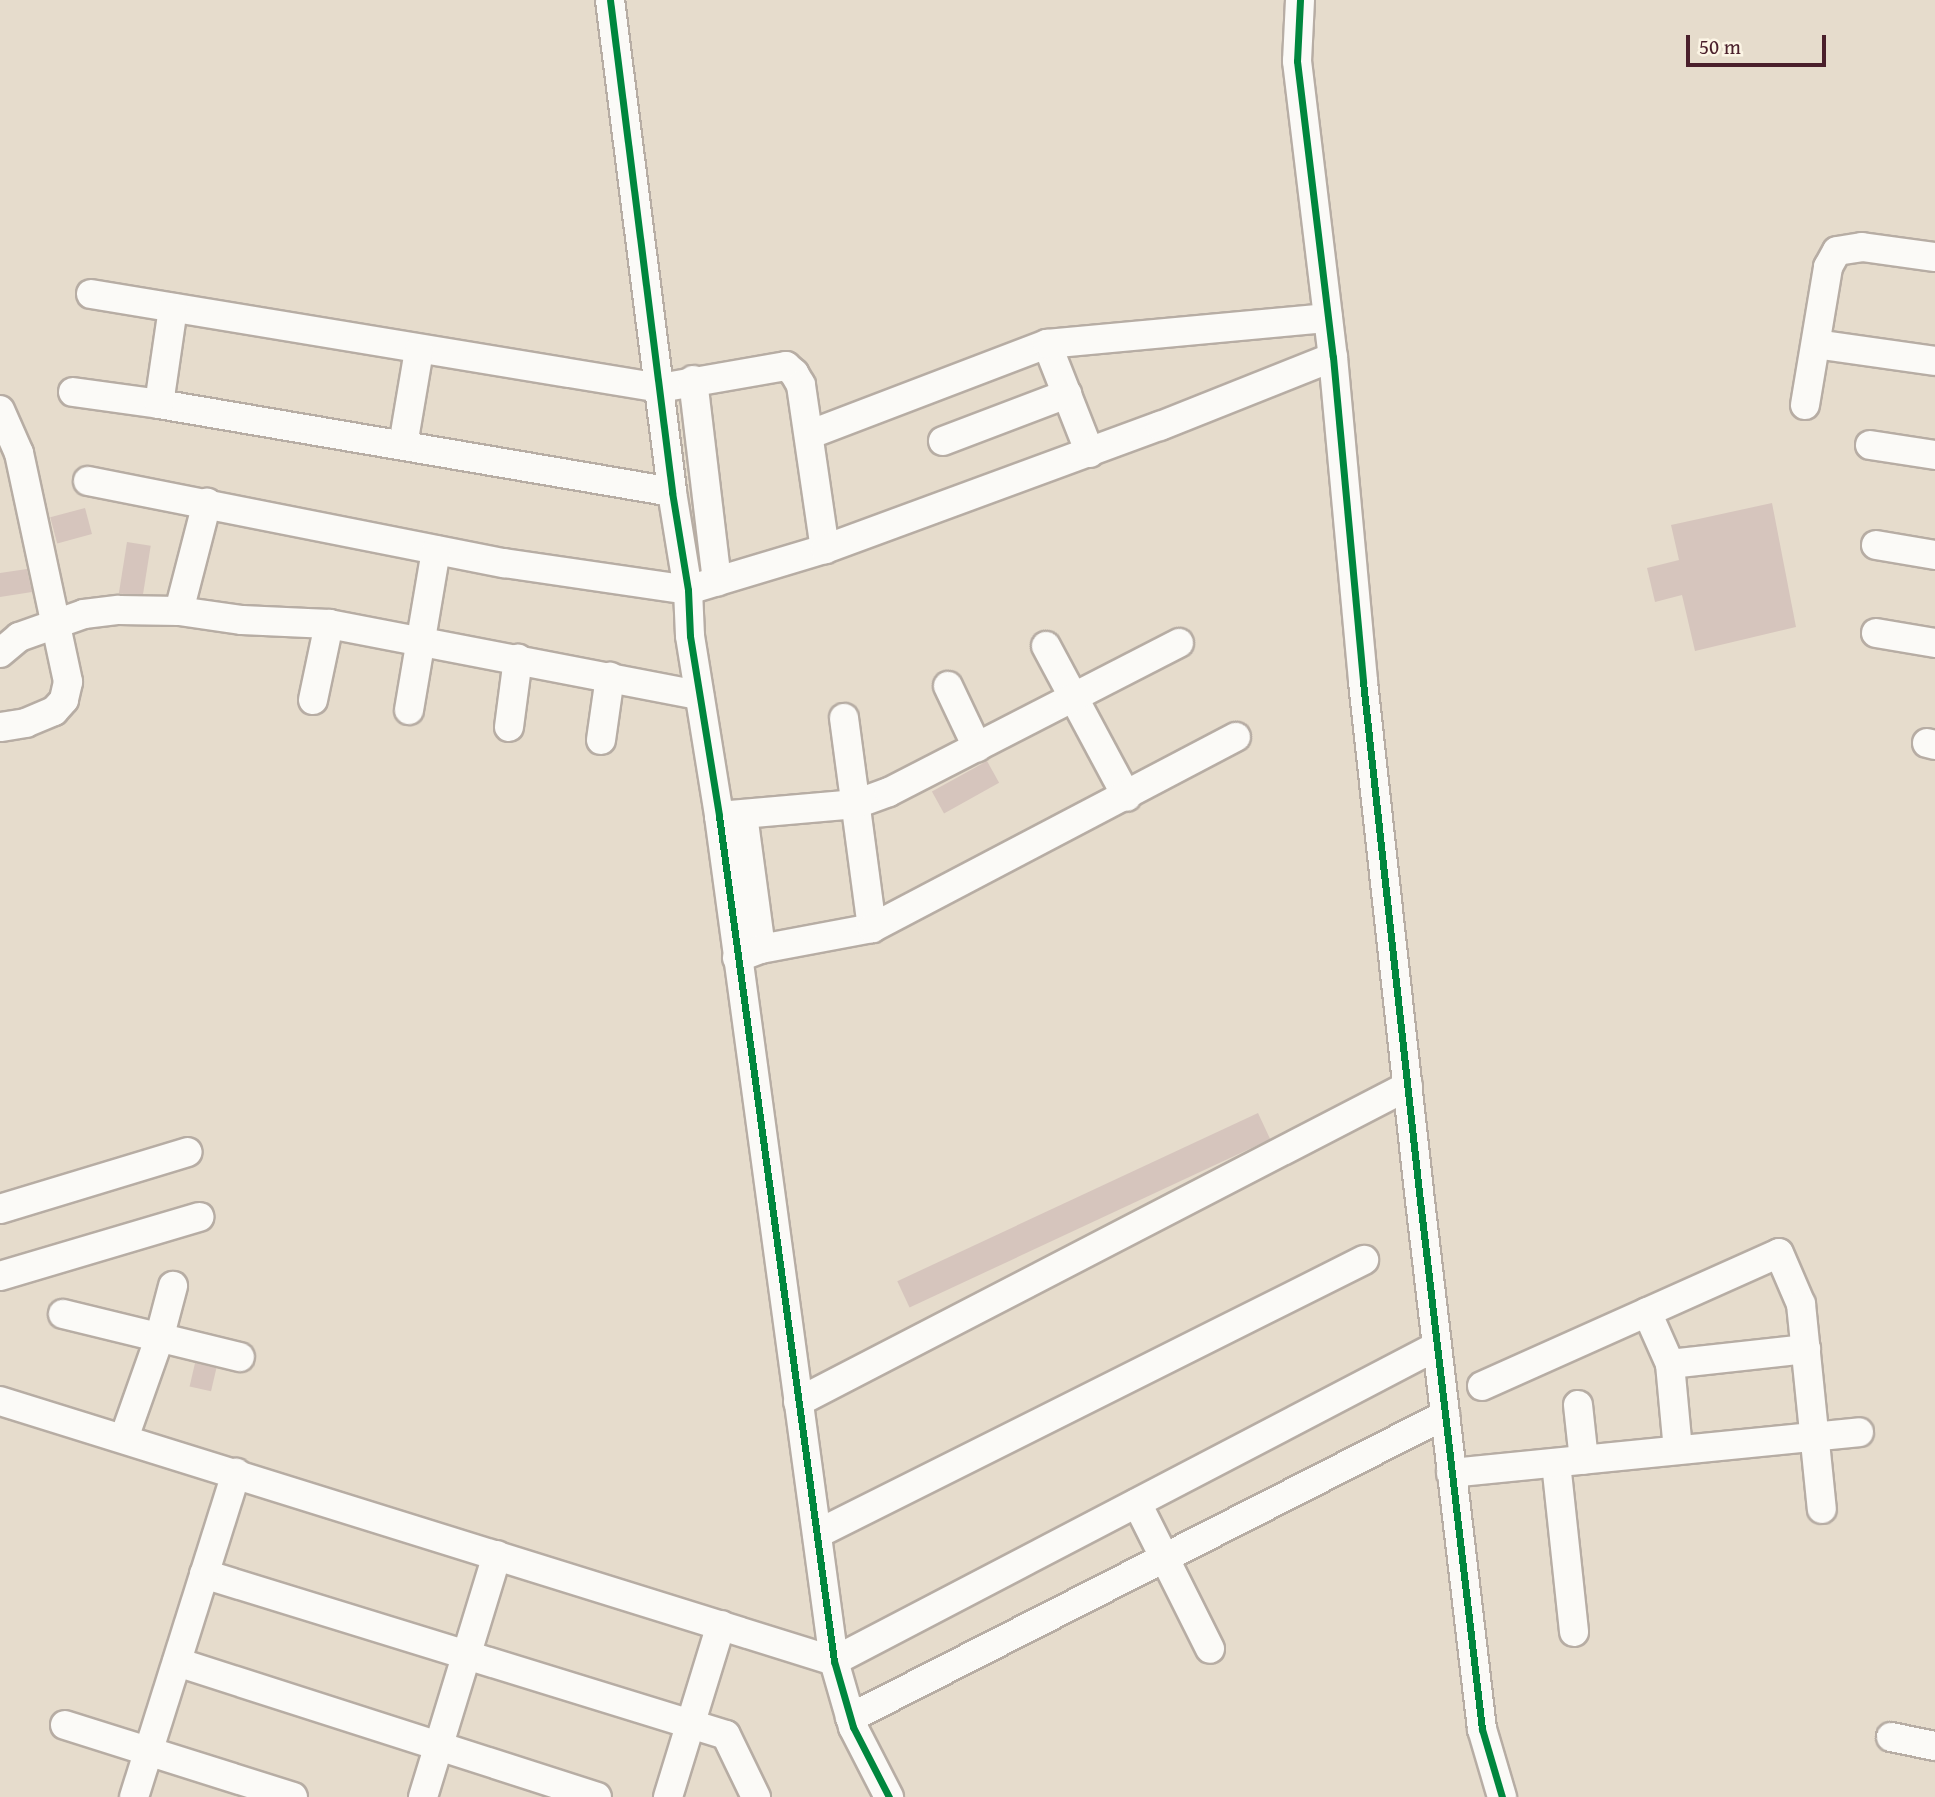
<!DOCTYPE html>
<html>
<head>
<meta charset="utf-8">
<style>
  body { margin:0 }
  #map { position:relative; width:1935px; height:1797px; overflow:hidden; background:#e6dccc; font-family:"Gentium Book Plus",serif }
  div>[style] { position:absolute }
  .building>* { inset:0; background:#d6c5bd; transform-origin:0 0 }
  .roads { filter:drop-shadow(2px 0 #b7ada4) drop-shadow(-2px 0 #b7ada4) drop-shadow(0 2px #b7ada4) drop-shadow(0 -2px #b7ada4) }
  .minor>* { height:28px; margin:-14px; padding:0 14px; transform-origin:14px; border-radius:14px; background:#fbfaf7 }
  .cycleway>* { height:7px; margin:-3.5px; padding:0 3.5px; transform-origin:3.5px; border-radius:3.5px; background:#00873e }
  span { translate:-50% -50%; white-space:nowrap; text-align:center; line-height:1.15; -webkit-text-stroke:7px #fcf5e5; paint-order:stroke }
  .scale { position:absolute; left:1686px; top:35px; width:140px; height:32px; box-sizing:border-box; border:4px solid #4a1f2b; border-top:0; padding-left:9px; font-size:21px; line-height:24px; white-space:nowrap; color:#4a1f2b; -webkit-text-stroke:5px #fcf5e5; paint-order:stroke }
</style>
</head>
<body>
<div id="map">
  <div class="building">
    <div style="clip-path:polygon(1772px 503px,1796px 627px,1695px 651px,1682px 595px,1655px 602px,1647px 568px,1679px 560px,1671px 525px)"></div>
    <div style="left:85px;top:508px;width:27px;height:36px;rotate:75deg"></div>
    <div style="left:127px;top:542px;width:24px;height:52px;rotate:9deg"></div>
    <div style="clip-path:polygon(27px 569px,32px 592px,0 597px,0 573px)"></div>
    <div style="left:987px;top:761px;width:25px;height:63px;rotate:61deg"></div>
    <div style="left:1258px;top:1113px;width:29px;height:398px;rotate:65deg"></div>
    <div style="left:195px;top:1363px;width:22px;height:24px;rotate:13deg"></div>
  </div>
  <div class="roads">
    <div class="minor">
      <div style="left:610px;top:0;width:496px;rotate:82.8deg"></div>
      <div style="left:672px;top:492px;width:99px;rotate:80.7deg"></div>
      <div style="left:688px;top:590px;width:46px;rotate:87.5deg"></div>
      <div style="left:690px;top:636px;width:182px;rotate:80.8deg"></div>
      <div style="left:719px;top:816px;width:853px;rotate:82.25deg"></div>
      <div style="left:834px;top:1661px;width:69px;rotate:73.9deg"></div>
      <div style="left:853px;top:1727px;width:79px;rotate:62.8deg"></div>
      <div style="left:1300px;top:0;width:61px;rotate:92.8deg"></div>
      <div style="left:1297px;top:61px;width:298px;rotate:83.1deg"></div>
      <div style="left:1333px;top:357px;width:326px;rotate:84.7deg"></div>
      <div style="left:1363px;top:682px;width:513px;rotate:83.73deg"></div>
      <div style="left:1419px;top:1192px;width:541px;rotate:83.31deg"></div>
      <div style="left:1482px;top:1729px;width:71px;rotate:73.6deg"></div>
      <div style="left:91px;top:294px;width:577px;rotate:9.38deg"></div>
      <div style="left:660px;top:388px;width:128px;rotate:-9.9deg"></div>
      <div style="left:786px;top:366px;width:11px;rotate:41deg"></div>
      <div style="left:794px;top:373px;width:14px;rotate:60deg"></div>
      <div style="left:801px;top:385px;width:166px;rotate:81.7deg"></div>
      <div style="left:1047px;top:344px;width:117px;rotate:68.5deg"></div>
      <div style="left:1816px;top:344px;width:120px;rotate:8.1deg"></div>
      <div style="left:693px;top:380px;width:203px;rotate:83.2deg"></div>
      <div style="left:73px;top:392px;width:87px;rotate:7.9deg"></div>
      <div style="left:159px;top:404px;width:520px;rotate:9.73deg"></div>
      <div style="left:159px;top:404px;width:97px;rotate:-81.7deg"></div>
      <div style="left:1805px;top:405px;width:140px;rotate:-80.5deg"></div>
      <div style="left:1828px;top:267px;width:18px;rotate:-61deg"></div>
      <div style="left:1837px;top:251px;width:25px;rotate:-9deg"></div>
      <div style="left:1862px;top:247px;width:74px;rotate:7.8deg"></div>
      <div style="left:0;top:410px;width:47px;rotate:66.2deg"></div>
      <div style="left:19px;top:453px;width:234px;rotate:77.9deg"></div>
      <div style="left:68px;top:682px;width:18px;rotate:103deg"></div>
      <div style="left:64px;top:700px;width:15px;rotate:132deg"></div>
      <div style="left:54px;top:711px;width:30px;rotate:157deg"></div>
      <div style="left:26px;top:723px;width:26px;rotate:171deg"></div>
      <div style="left:811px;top:434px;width:253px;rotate:-20.9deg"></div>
      <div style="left:1047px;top:344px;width:282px;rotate:-5.3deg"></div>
      <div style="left:943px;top:441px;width:133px;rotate:-20.8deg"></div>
      <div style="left:403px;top:445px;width:96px;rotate:-80.4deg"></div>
      <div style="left:1870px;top:445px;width:66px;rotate:8.7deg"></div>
      <div style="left:88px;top:481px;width:424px;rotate:11.2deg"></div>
      <div style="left:504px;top:563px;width:186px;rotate:8.3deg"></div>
      <div style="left:688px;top:590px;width:143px;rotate:-16.7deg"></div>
      <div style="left:825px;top:549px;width:357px;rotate:-20.2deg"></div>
      <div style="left:1160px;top:426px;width:186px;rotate:-21.7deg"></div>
      <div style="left:1876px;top:545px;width:60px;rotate:9.6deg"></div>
      <div style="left:179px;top:611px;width:112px;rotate:-75.5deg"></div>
      <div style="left:1876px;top:633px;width:60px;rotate:9.6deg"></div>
      <div style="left:1046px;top:646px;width:171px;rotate:61.8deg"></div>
      <div style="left:0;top:653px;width:25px;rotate:-40deg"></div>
      <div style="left:19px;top:637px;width:69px;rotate:-19.5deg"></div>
      <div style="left:84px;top:614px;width:35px;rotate:-7deg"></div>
      <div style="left:119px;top:610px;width:60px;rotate:1deg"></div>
      <div style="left:179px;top:611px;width:64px;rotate:8.1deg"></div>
      <div style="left:242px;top:620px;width:87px;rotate:2.6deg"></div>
      <div style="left:329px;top:624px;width:377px;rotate:10.9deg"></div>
      <div style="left:948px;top:686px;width:68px;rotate:64.6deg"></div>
      <div style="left:313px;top:700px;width:78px;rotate:-78.1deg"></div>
      <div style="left:409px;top:710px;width:162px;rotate:-80.4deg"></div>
      <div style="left:844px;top:718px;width:212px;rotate:82.4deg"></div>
      <div style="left:509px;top:727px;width:69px;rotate:-82.5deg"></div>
      <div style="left:601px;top:740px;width:64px;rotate:-81.9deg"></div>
      <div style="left:1927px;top:743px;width:8px;rotate:14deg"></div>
      <div style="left:743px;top:815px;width:135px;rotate:82.3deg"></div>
      <div style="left:719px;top:816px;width:138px;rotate:-5deg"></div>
      <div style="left:856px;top:804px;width:35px;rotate:-20deg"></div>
      <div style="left:889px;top:792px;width:326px;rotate:-27.2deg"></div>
      <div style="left:737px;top:958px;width:26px;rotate:-21deg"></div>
      <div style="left:761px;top:949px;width:113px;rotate:-10.7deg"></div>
      <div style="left:872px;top:928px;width:411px;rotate:-27.7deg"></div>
      <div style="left:0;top:1209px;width:196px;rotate:-16.9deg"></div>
      <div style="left:0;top:1276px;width:208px;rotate:-16.5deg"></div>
      <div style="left:1647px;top:1312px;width:57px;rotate:66.1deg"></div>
      <div style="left:1670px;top:1364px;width:86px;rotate:84.7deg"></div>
      <div style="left:63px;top:1314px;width:182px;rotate:13.7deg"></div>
      <div style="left:1670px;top:1364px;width:137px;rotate:-6.3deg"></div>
      <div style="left:1482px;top:1386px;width:325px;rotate:-24.1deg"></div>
      <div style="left:1779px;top:1253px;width:56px;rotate:66.7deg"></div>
      <div style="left:1801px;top:1304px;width:206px;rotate:84.2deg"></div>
      <div style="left:0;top:1401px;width:874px;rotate:17.31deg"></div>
      <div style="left:834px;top:1661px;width:680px;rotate:-27.58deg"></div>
      <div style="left:798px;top:1402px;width:687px;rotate:-27.39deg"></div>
      <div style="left:1578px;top:1405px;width:55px;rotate:83.8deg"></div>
      <div style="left:124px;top:1438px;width:105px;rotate:-70.5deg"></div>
      <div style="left:159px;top:1339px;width:55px;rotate:-75.2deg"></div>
      <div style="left:1556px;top:1463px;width:170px;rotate:83.9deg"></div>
      <div style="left:1451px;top:1473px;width:410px;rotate:-5.7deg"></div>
      <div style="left:1137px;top:1503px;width:163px;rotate:63.4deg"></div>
      <div style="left:817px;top:1534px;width:612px;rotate:-26.61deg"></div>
      <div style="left:204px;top:1574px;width:546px;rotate:17.14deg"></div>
      <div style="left:726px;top:1735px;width:69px;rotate:64.2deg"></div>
      <div style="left:177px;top:1662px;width:441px;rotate:17.8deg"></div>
      <div style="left:850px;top:1718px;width:668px;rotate:-26.99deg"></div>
      <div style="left:65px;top:1725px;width:239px;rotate:17.5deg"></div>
      <div style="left:1891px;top:1737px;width:45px;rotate:11.6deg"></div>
      <div style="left:134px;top:1797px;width:340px;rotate:-72.5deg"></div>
      <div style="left:423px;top:1797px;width:253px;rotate:-73deg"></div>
      <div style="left:668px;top:1797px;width:180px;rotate:-72.9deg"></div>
    </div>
  </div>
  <div class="cycleway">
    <div style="left:610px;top:0;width:496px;rotate:82.8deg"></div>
    <div style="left:672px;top:492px;width:99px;rotate:80.7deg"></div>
    <div style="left:688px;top:590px;width:46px;rotate:87.5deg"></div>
    <div style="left:690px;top:636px;width:182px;rotate:80.8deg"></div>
    <div style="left:719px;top:816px;width:853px;rotate:82.25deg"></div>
    <div style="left:834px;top:1661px;width:69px;rotate:73.9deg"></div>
    <div style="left:853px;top:1727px;width:79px;rotate:62.8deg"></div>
    <div style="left:1300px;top:0;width:61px;rotate:92.8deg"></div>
    <div style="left:1297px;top:61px;width:298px;rotate:83.1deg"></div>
    <div style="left:1333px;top:357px;width:326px;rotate:84.7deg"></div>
    <div style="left:1363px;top:682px;width:513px;rotate:83.73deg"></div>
    <div style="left:1419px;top:1192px;width:541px;rotate:83.31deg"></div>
    <div style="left:1482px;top:1729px;width:71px;rotate:73.6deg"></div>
  </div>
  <div class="scale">50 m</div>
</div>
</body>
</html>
